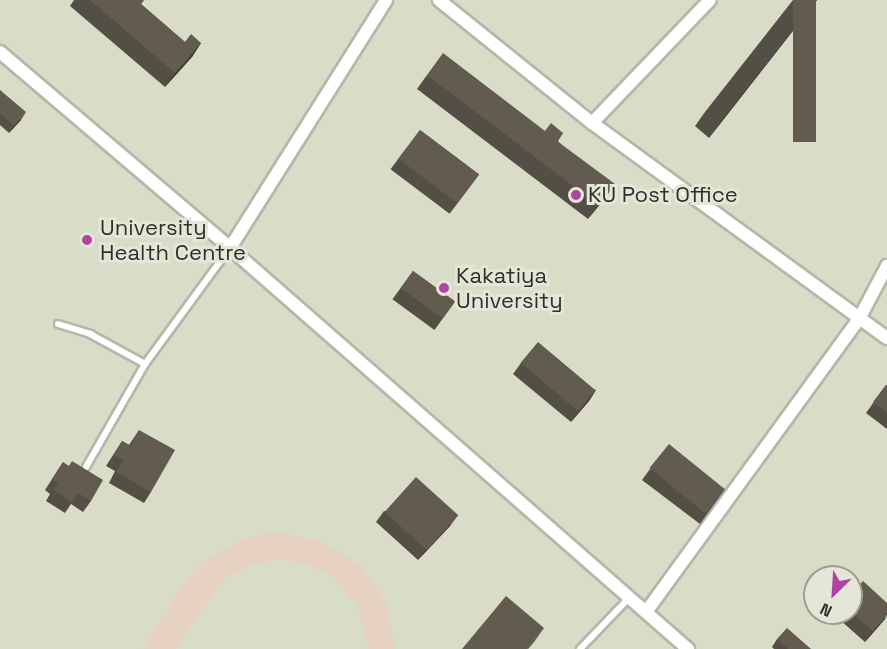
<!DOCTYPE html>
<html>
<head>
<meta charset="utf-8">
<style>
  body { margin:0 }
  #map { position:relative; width:887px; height:649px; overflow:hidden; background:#e4e7d8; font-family:"Space Grotesk",sans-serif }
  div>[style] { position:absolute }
  .built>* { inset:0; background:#d9dcc6 }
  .green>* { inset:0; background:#e7d2c2 }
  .roads { filter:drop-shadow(2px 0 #b5b7a9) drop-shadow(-2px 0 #b5b7a9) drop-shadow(0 2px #b5b7a9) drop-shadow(0 -2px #b5b7a9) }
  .lane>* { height:6px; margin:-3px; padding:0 3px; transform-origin:3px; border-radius:3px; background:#fff }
  .street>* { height:12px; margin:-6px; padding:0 6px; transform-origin:6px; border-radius:6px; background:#fff }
  .wall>* { inset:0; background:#544f45; transform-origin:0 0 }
  .shaded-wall>* { inset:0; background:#454038 }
  .building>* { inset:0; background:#625c50; transform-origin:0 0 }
  .dots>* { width:16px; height:16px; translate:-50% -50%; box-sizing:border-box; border:3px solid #e4e7d8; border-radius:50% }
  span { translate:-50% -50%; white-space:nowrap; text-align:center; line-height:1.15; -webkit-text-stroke:6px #e4e7d8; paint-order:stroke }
  .poi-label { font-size:22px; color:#2f302a }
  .left { translate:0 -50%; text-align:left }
  .north { position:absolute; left:803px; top:565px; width:60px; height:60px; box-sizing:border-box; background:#e4e7d8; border:2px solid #9c9e92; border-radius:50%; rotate:205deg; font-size:16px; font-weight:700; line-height:24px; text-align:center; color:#2f302a }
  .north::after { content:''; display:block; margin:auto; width:21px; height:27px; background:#af44a4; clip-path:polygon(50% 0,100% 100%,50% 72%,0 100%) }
</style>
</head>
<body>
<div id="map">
  <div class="built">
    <div style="clip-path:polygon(evenodd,0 0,887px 0,887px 649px,0 649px,0 0,815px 577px,851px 577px,851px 613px,815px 613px,815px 577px)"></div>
  </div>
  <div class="green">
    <div style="clip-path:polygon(277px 532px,322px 541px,360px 565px,386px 602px,395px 649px,368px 649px,358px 607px,331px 575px,306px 563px,278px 559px,251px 564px,221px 582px,175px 649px,143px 649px,185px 582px,203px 562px,242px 539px)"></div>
  </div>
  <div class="roads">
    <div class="lane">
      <div style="left:58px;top:324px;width:34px;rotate:17deg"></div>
      <div style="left:90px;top:334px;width:63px;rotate:28.6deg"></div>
      <div style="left:86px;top:467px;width:119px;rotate:-60.2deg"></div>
      <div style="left:145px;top:364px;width:144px;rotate:-53.8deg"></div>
      <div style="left:580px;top:649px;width:71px;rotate:-46.1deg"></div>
    </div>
    <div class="street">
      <div style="left:439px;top:0;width:196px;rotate:38.8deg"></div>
      <div style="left:592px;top:123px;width:365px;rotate:36.1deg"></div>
      <div style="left:0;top:52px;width:302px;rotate:40.4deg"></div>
      <div style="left:230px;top:248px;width:609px;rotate:41.2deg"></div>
      <div style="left:592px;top:123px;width:170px;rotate:-46.2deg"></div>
      <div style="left:230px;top:248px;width:293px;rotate:-57.8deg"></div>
      <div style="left:646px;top:612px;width:364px;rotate:-54deg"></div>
      <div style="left:860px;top:317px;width:58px;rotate:-62.1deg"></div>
    </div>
  </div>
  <div class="wall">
    <div style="clip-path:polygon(74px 0,144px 0,141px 4px,185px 42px,201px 43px,192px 57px,165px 87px,70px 6px)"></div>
    <div style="clip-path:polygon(793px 0,817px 0,709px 138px,695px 126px,705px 112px)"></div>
    <div style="clip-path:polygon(427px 75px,545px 131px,563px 133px,558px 141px,605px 198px,588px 219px,417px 89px)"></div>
    <div style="clip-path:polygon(0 90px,21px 120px,9px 133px,0 125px)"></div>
    <div style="left:420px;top:130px;width:74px;height:49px;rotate:37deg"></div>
    <div style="left:413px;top:271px;width:52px;height:35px;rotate:36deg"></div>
    <div style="clip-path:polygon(521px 363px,596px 390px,589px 401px,571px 422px,513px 374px)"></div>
    <div style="clip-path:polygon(886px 385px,887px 386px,887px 429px,866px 413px)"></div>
    <div style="clip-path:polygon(139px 430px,151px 492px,144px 503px,109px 483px,115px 471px,106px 466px,122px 441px,129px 445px)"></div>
    <div style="clip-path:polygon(63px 462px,91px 501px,83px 512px,71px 504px,65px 513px,46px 501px,50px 494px,45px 490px)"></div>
    <div style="clip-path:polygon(650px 469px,725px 489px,700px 524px,642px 480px)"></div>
    <div style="clip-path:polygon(384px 511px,450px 526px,418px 560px,376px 522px)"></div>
    <div style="clip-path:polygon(851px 594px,885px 619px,865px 642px,832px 613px,851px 613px)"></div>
    <div style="clip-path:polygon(777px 639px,811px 649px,774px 649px,772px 647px)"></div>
  </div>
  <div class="shaded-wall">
    <div style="clip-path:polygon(816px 0,817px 0,709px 138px,719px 124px)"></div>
    <div style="clip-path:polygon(201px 43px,192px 57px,165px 87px,175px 73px)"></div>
    <div style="clip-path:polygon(26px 112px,21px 120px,9px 133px,14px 126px)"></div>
    <div style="clip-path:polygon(615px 184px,605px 198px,588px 219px,598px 205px)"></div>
    <div style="clip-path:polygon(596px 390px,589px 401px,571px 422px,579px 411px)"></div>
    <div style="clip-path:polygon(458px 515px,450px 526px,418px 560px,426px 549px)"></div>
    <div style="clip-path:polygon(887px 615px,885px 619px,865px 642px,873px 631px)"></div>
    <div style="clip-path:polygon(544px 628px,534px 642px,528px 649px,527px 649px)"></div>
  </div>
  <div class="building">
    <div style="clip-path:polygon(90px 0,144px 0,141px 4px,185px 42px,191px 34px,201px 43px,175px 73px)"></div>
    <div style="left:793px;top:0;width:23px;height:142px"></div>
    <div style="clip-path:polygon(443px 53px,545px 131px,551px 123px,563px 133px,557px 141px,615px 184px,598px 205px,427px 75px)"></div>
    <div style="clip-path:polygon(0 90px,26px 112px,14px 126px,0 113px)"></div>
    <div style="left:420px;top:130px;width:74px;height:36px;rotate:37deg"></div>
    <div style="left:413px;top:271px;width:52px;height:21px;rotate:36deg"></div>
    <div style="left:538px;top:342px;width:75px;height:27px;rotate:40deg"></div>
    <div style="clip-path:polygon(886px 385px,887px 386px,887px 413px,873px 402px)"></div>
    <div style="clip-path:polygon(139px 430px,175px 450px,151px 492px,116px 472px,123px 460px,114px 455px,122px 441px,131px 446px)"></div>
    <div style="left:669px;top:444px;width:72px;height:31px;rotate:39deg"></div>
    <div style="clip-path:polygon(72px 461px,103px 480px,91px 501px,78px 493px,72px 502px,54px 490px,58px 483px,52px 479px,63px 462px,69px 466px)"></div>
    <div style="left:416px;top:477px;width:57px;height:47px;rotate:42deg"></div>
    <div style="clip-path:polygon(863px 581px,887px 603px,887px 615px,873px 631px,851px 612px,851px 594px)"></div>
    <div style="clip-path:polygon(506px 596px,544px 628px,527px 649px,462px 649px)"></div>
    <div style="clip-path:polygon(787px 628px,811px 649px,788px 649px,777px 639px)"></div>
  </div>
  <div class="dots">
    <div style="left:576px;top:195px;background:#af44a4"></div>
    <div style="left:87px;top:240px;background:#af44a4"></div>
    <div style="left:444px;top:288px;background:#af44a4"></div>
  </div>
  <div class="poi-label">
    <span class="left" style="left:588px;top:195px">KU Post Office</span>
    <span class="left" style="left:100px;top:240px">University<br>Health Centre</span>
    <span class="left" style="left:456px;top:288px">Kakatiya<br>University</span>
  </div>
  <div class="north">N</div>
</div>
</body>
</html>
